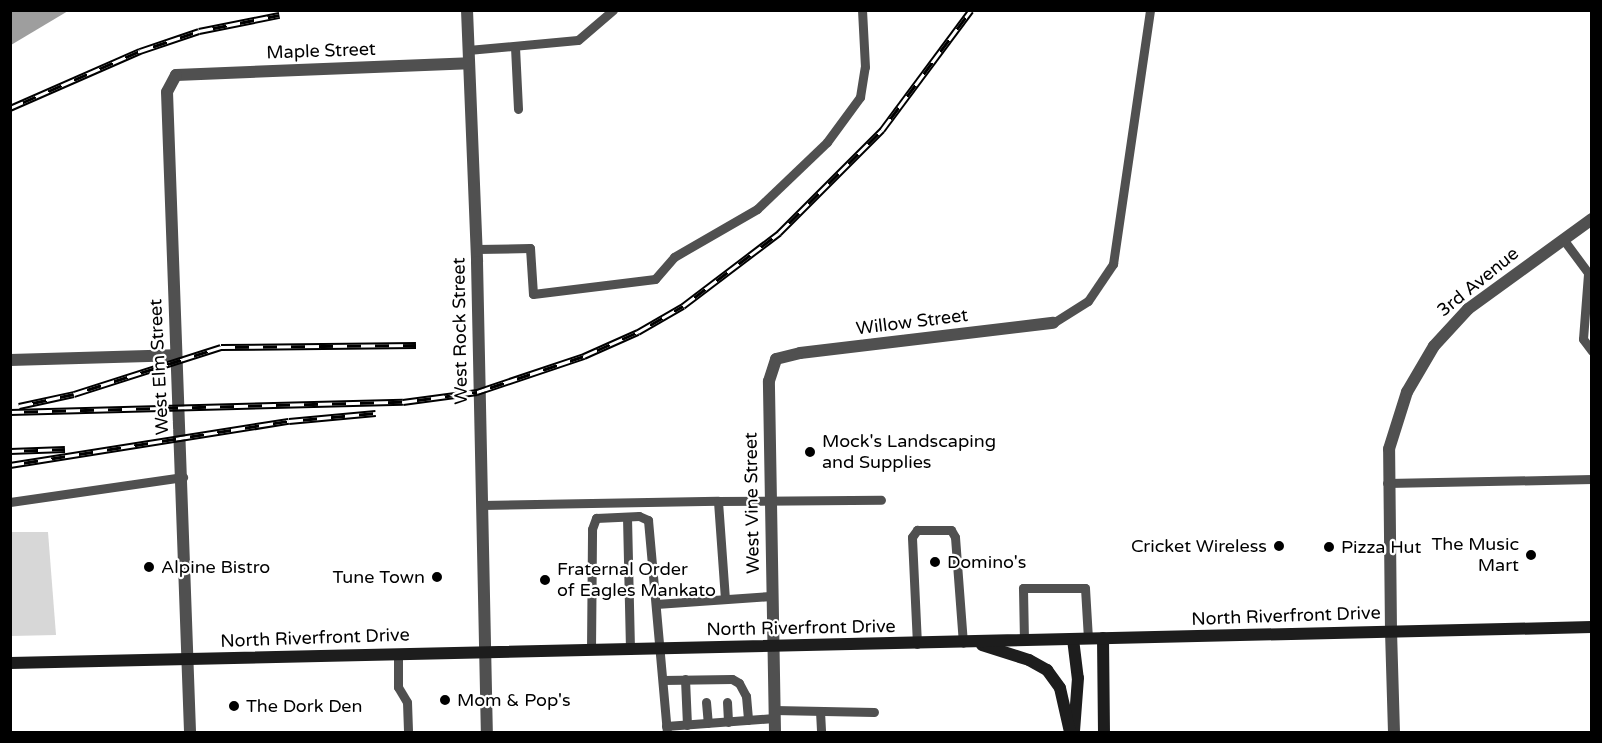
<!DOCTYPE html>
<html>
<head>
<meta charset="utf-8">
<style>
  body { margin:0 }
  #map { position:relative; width:1602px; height:743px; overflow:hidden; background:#fff; font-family:"Varela Round",sans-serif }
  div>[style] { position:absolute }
  .green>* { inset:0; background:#d7d7d7 }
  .water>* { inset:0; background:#9e9e9e }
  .service>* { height:9px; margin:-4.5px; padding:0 4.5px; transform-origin:4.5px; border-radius:4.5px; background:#505050 }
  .minor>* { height:12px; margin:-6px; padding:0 6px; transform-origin:6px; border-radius:6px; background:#505050 }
  .tertiary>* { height:12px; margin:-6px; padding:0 6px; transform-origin:6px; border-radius:6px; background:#505050 }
  .secondary>* { height:12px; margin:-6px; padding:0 6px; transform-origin:6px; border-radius:6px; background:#1d1d1d }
  .rail>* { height:7px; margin-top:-3.5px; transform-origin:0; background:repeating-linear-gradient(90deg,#fff 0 14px,#000 0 28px); box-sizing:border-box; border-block:2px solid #000 }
  .dots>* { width:16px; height:16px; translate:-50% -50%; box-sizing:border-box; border:3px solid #fff; border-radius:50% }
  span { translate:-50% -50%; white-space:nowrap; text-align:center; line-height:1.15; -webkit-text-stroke:4.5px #fff; paint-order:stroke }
  .street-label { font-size:18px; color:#000 }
  .poi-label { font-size:18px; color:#000 }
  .left { translate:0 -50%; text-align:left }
  .right { translate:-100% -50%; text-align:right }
  .frame { position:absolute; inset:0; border:12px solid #000; pointer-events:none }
</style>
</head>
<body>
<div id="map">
  <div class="green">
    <div style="clip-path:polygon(11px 532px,48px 532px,56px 635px,11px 636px)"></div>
  </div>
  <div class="water">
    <div style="clip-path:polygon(11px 10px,68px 10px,68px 11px,11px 45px)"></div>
  </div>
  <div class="service">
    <div style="left:515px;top:47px;width:62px;rotate:87.2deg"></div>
    <div style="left:468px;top:50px;width:110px;rotate:-5.2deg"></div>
    <div style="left:578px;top:40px;width:46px;rotate:-40.6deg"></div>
    <div style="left:1563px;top:239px;width:49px;rotate:53.4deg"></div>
    <div style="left:477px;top:249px;width:53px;rotate:-1.1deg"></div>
    <div style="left:530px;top:248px;width:46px;rotate:86.3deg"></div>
    <div style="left:533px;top:294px;width:123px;rotate:-7deg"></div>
    <div style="left:655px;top:279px;width:29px;rotate:-49deg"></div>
    <div style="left:674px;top:257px;width:96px;rotate:-30deg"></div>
    <div style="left:757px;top:209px;width:97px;rotate:-43.7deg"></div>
    <div style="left:827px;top:142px;width:56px;rotate:-53.7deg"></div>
    <div style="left:860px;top:97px;width:30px;rotate:-81deg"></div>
    <div style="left:865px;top:67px;width:57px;rotate:-93deg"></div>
    <div style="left:1588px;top:274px;width:65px;rotate:94.4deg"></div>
    <div style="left:1583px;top:339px;width:15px;rotate:53deg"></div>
    <div style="left:1053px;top:323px;width:41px;rotate:-32.2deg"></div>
    <div style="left:1088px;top:301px;width:45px;rotate:-56deg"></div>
    <div style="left:1113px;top:264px;width:257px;rotate:-81.7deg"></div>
    <div style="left:1387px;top:483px;width:205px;rotate:-1.1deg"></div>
    <div style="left:10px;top:502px;width:175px;rotate:-8.2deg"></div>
    <div style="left:481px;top:505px;width:237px;rotate:-1deg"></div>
    <div style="left:627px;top:517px;width:133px;rotate:88.7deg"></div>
    <div style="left:725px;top:599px;width:98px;rotate:-94.1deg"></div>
    <div style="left:718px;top:501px;width:163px;rotate:-0.4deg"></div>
    <div style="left:656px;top:604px;width:115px;rotate:-4deg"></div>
    <div style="left:1024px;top:641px;width:53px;rotate:-91.1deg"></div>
    <div style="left:1023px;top:588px;width:62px"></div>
    <div style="left:1085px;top:588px;width:51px;rotate:86.6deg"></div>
    <div style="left:917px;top:644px;width:107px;rotate:-92.7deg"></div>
    <div style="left:912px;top:537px;width:9px;rotate:-54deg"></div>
    <div style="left:917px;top:530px;width:34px"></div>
    <div style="left:951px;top:530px;width:8px;rotate:60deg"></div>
    <div style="left:955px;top:537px;width:106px;rotate:85.7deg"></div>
    <div style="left:591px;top:650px;width:121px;rotate:-89.5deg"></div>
    <div style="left:592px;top:529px;width:12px;rotate:-70deg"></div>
    <div style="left:596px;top:518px;width:43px;rotate:-2.7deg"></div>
    <div style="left:639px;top:516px;width:10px;rotate:24deg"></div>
    <div style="left:648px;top:520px;width:213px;rotate:84.9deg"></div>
    <div style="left:398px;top:654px;width:33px;rotate:90deg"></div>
    <div style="left:398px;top:687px;width:17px;rotate:59deg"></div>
    <div style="left:407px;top:702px;width:30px;rotate:88deg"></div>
    <div style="left:685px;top:679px;width:46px;rotate:87.5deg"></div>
    <div style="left:663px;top:680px;width:69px;rotate:-0.8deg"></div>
    <div style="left:732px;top:679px;width:8px;rotate:30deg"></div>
    <div style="left:739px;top:683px;width:15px;rotate:62deg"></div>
    <div style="left:746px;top:696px;width:24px;rotate:85deg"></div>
    <div style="left:706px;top:702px;width:21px;rotate:85deg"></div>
    <div style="left:727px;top:702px;width:20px;rotate:87deg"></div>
    <div style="left:774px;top:710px;width:100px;rotate:1.1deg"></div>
    <div style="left:820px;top:711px;width:21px;rotate:87deg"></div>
    <div style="left:666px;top:726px;width:108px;rotate:-4.2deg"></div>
  </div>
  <div class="minor">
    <div style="left:467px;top:10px;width:252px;rotate:87.7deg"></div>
    <div style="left:477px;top:262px;width:470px;rotate:88.8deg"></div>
    <div style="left:176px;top:75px;width:293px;rotate:-2.3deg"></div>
    <div style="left:10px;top:360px;width:164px;rotate:-1.7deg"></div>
    <div style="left:1391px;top:631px;width:101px;rotate:88.3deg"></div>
    <div style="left:775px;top:732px;width:351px;rotate:-91deg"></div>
    <div style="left:769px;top:381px;width:23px;rotate:-72deg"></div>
    <div style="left:776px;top:359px;width:25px;rotate:-14deg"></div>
    <div style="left:800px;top:353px;width:255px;rotate:-6.8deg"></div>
  </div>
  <div class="tertiary">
    <div style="left:176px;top:75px;width:19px;rotate:118deg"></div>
    <div style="left:167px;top:92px;width:640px;rotate:87.94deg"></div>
    <div style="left:1391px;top:631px;width:182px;rotate:-90.6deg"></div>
    <div style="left:1389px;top:449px;width:60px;rotate:-72.5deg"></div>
    <div style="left:1407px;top:392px;width:53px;rotate:-59.6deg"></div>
    <div style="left:1434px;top:346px;width:50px;rotate:-47.4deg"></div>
    <div style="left:1468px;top:309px;width:153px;rotate:-36deg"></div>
  </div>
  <div class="secondary">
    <div style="left:1103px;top:638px;width:94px;rotate:89.4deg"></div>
    <div style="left:1073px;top:639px;width:39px;rotate:83deg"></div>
    <div style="left:1078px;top:678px;width:53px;rotate:94.3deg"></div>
    <div style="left:982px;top:645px;width:49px;rotate:17.7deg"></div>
    <div style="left:1029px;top:660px;width:21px;rotate:29deg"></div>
    <div style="left:1047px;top:670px;width:22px;rotate:54deg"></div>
    <div style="left:1060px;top:688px;width:45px;rotate:77.2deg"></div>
    <div style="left:10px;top:663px;width:1582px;rotate:-1.3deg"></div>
  </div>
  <div class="rail">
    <div style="left:10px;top:108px;width:142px;rotate:-23.7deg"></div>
    <div style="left:140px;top:51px;width:62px;rotate:-18.7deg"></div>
    <div style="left:199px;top:31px;width:82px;rotate:-11.3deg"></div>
    <div style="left:19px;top:406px;width:56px;rotate:-12.3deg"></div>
    <div style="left:74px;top:394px;width:154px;rotate:-17.7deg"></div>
    <div style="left:221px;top:347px;width:195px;rotate:-0.6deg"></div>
    <div style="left:10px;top:412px;width:393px;rotate:-1.5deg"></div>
    <div style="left:403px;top:402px;width:75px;rotate:-7.7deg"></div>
    <div style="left:477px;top:392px;width:113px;rotate:-18.6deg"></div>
    <div style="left:584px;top:356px;width:59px;rotate:-24deg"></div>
    <div style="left:638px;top:332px;width:52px;rotate:-30deg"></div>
    <div style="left:683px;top:306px;width:121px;rotate:-37.2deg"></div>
    <div style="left:779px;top:233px;width:146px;rotate:-45deg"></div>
    <div style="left:882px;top:130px;width:149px;rotate:-53.4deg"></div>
    <div style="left:10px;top:451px;width:55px;rotate:-2.1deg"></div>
    <div style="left:10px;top:465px;width:282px;rotate:-9deg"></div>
    <div style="left:289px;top:421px;width:87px;rotate:-5.3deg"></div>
  </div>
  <div class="dots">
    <div style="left:810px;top:452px;background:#000"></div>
    <div style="left:1279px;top:546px;background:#000"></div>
    <div style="left:1329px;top:547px;background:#000"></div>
    <div style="left:1531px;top:555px;background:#000"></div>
    <div style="left:935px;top:562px;background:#000"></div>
    <div style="left:149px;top:567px;background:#000"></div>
    <div style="left:437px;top:577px;background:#000"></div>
    <div style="left:545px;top:580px;background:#000"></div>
    <div style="left:445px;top:700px;background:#000"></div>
    <div style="left:234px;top:706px;background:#000"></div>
  </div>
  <div class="street-label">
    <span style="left:321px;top:51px;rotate:-2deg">Maple Street</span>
    <span style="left:1478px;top:282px;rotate:-39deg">3rd Avenue</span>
    <span style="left:912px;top:322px;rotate:-7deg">Willow Street</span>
    <span style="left:460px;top:331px;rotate:-91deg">West Rock Street</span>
    <span style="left:159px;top:367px;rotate:-93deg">West Elm Street</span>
    <span style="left:752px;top:503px;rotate:-91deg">West Vine Street</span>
    <span style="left:1286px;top:616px;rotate:-2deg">North Riverfront Drive</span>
    <span style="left:801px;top:628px;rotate:-1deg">North Riverfront Drive</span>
    <span style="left:315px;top:638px;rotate:-2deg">North Riverfront Drive</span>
  </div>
  <div class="poi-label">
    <span class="left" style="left:822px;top:452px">Mock's Landscaping<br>and Supplies</span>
    <span class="right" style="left:1519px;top:555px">The Music<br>Mart</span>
    <span class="right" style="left:1267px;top:546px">Cricket Wireless</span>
    <span class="left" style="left:1341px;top:547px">Pizza Hut</span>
    <span class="left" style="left:947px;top:562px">Domino's</span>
    <span class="left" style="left:161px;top:567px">Alpine Bistro</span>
    <span class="left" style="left:557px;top:580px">Fraternal Order<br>of Eagles Mankato</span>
    <span class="right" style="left:425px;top:577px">Tune Town</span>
    <span class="left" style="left:457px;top:700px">Mom &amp; Pop's</span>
    <span class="left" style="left:246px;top:706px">The Dork Den</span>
  </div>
  <div class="frame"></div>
</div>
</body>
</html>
